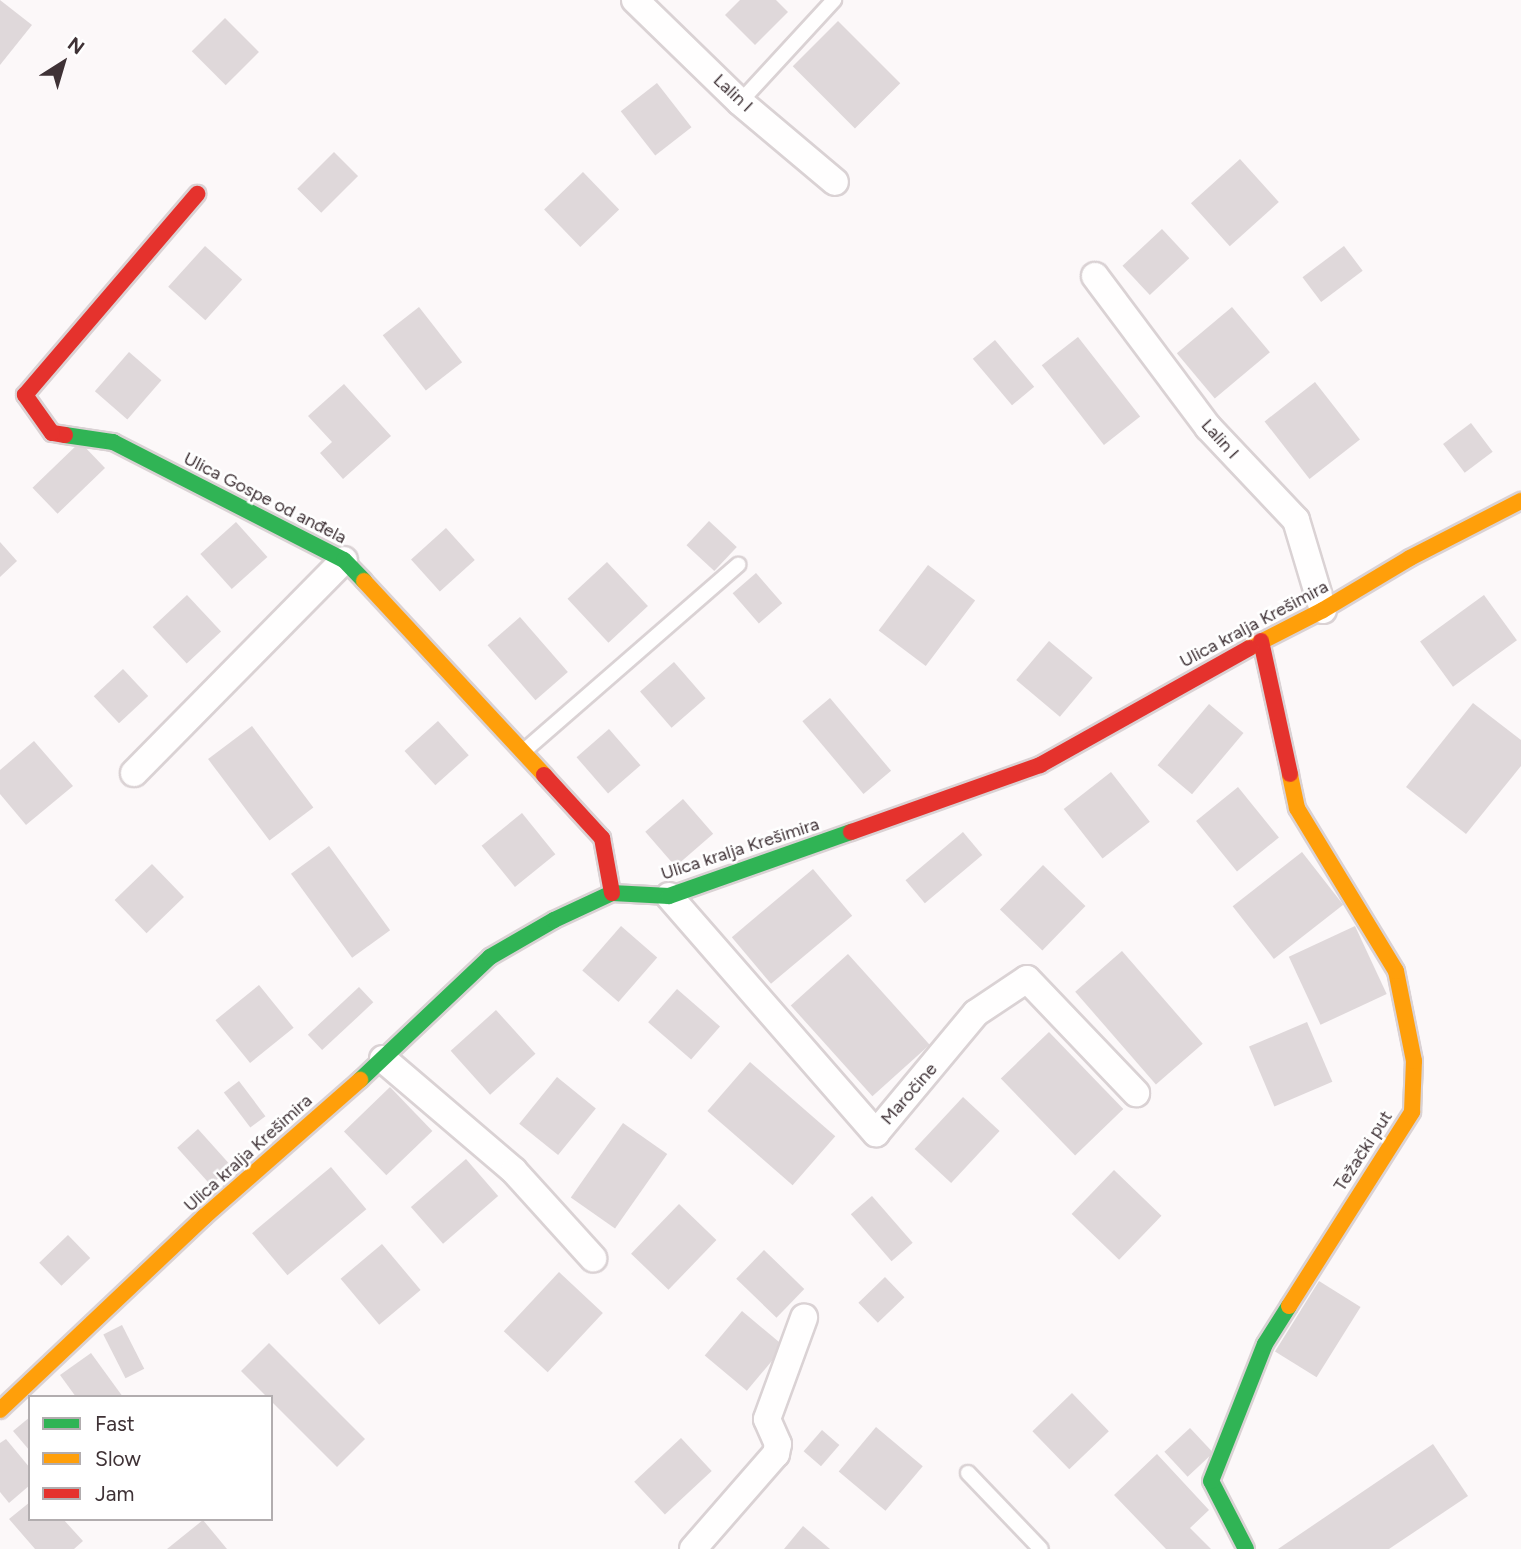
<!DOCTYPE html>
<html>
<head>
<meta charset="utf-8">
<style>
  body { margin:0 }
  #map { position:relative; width:1521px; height:1549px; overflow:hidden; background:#fcf8f9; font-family:Figtree,sans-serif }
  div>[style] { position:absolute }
  .building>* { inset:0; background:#dfd8da; transform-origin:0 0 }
  .roads { filter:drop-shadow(2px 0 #dad2d4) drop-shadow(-2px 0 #dad2d4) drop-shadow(0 2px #dad2d4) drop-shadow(0 -2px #dad2d4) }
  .lane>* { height:14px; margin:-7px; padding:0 7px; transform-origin:7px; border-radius:7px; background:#fffefe }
  .street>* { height:26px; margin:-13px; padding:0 13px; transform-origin:13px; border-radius:13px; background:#fffefe }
  .fast>* { height:16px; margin:-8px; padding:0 8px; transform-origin:8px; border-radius:8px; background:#30b455 }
  .slow>* { height:16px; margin:-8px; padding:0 8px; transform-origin:8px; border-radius:8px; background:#ff9f0a }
  .jam>* { height:16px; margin:-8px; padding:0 8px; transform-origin:8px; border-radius:8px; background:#e5322d }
  span { translate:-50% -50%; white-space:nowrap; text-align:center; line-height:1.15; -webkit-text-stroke:5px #fff; paint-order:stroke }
  .street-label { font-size:18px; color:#3f3236 }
  .legend { position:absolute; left:28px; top:1395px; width:245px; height:126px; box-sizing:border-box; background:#fff; border:2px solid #b2adaf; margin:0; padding:9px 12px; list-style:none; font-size:21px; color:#3f3236 }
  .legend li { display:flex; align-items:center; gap:14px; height:35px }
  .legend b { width:35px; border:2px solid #b2adaf }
  .north { position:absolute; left:28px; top:28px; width:70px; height:70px; -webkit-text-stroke:5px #fff; paint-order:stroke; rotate:37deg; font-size:19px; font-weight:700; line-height:28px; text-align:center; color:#3f3236 }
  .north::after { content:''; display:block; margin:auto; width:24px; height:32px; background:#3f3236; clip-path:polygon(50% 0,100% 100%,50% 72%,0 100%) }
</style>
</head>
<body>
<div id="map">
  <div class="building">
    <div style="clip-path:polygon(0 0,32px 25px,0 65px)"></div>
    <div style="clip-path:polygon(740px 0,776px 0,788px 12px,755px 45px,725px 15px)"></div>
    <div style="left:225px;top:18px;width:48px;height:47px;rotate:45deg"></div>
    <div style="left:838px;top:21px;width:88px;height:64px;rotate:45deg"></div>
    <div style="left:657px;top:83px;width:56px;height:46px;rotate:52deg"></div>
    <div style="left:334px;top:152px;width:34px;height:52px;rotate:45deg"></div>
    <div style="left:1240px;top:159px;width:58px;height:66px;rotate:48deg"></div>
    <div style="left:583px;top:172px;width:52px;height:54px;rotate:46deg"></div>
    <div style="left:1162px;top:229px;width:40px;height:54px;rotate:47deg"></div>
    <div style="left:205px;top:246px;width:50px;height:55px;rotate:42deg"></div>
    <div style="left:1344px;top:246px;width:31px;height:52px;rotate:53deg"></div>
    <div style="left:419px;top:307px;width:70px;height:46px;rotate:52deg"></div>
    <div style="left:1232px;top:307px;width:59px;height:72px;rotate:50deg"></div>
    <div style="left:1078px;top:337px;width:101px;height:46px;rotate:52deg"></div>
    <div style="left:995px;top:340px;width:61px;height:29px;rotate:50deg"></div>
    <div style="left:129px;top:352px;width:43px;height:52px;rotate:41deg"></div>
    <div style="left:1315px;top:382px;width:73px;height:64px;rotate:52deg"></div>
    <div style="clip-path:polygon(344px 384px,391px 436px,343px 479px,320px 453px,332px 442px,308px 416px)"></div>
    <div style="left:1471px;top:423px;width:36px;height:35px;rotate:53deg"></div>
    <div style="left:80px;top:442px;width:36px;height:66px;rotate:46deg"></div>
    <div style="left:709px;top:521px;width:38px;height:33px;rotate:43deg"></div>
    <div style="left:236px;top:522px;width:47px;height:48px;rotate:48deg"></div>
    <div style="left:446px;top:528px;width:43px;height:47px;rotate:48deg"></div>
    <div style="clip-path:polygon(0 542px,17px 561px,0 577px)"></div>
    <div style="left:607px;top:562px;width:60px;height:54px;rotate:47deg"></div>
    <div style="left:928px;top:565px;width:59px;height:82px;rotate:37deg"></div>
    <div style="left:756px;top:573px;width:40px;height:31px;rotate:49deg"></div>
    <div style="left:187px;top:595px;width:50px;height:47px;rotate:47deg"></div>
    <div style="left:1484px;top:595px;width:56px;height:79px;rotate:54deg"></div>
    <div style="left:520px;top:617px;width:73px;height:43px;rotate:49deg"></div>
    <div style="left:1049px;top:641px;width:57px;height:51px;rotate:40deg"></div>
    <div style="left:674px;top:662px;width:48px;height:45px;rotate:49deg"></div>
    <div style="left:123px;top:669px;width:37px;height:40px;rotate:47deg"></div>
    <div style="left:830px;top:698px;width:95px;height:36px;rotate:50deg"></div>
    <div style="clip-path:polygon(1473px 703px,1521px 740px,1521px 766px,1466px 834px,1406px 787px)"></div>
    <div style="left:1209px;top:704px;width:45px;height:80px;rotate:40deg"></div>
    <div style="left:438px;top:721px;width:46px;height:45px;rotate:48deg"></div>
    <div style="left:252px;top:726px;width:102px;height:55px;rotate:53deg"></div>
    <div style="left:609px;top:729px;width:48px;height:43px;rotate:49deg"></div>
    <div style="clip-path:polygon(34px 741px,73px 786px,26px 825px,0 794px,0 770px)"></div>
    <div style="left:1111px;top:772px;width:63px;height:60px;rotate:52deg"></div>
    <div style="left:1238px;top:787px;width:65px;height:54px;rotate:51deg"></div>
    <div style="left:683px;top:799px;width:46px;height:50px;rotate:49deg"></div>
    <div style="left:522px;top:813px;width:53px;height:52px;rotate:51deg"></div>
    <div style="left:963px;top:832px;width:30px;height:75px;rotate:50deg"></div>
    <div style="left:329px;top:846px;width:104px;height:47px;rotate:54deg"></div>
    <div style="left:1302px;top:852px;width:67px;height:88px;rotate:52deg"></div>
    <div style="left:152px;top:864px;width:46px;height:52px;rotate:46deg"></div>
    <div style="left:1043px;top:865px;width:59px;height:62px;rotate:44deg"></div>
    <div style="left:813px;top:869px;width:61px;height:106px;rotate:50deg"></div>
    <div style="left:621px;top:926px;width:48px;height:59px;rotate:41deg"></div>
    <div style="left:1355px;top:926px;width:75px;height:73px;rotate:65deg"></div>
    <div style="left:1122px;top:951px;width:123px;height:62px;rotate:49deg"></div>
    <div style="left:848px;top:954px;width:122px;height:77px;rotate:48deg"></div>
    <div style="left:259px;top:985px;width:55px;height:56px;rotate:51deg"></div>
    <div style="left:359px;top:987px;width:21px;height:70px;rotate:47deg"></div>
    <div style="left:677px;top:989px;width:57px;height:44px;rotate:41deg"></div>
    <div style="left:496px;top:1010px;width:59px;height:61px;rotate:48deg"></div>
    <div style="left:1307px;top:1022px;width:65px;height:63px;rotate:67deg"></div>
    <div style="left:1049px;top:1032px;width:107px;height:67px;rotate:46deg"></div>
    <div style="left:750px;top:1062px;width:113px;height:65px;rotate:41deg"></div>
    <div style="left:557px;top:1077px;width:50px;height:60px;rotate:39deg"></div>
    <div style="left:239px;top:1081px;width:44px;height:19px;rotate:53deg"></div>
    <div style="left:390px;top:1087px;width:61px;height:64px;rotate:46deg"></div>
    <div style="left:963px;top:1097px;width:50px;height:71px;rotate:43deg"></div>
    <div style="left:623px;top:1123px;width:54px;height:91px;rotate:35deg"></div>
    <div style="left:198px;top:1129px;width:50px;height:28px;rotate:48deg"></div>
    <div style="left:466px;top:1159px;width:49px;height:73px;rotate:49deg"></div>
    <div style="left:331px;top:1167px;width:55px;height:103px;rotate:50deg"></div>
    <div style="left:1114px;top:1170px;width:66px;height:61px;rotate:44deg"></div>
    <div style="left:872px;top:1196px;width:62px;height:28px;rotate:49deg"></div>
    <div style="left:679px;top:1204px;width:52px;height:69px;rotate:44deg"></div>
    <div style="left:68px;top:1235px;width:32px;height:40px;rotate:46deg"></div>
    <div style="left:382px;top:1244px;width:60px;height:54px;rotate:50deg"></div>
    <div style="left:764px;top:1250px;width:56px;height:40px;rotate:44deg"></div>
    <div style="left:559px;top:1272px;width:60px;height:81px;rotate:43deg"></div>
    <div style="left:885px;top:1277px;width:28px;height:37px;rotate:46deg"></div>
    <div style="left:1319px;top:1281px;width:49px;height:83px;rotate:32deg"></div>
    <div style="left:742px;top:1311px;width:55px;height:58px;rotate:40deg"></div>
    <div style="left:122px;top:1325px;width:49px;height:21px;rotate:63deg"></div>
    <div style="clip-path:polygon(269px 1343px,365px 1439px,337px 1467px,271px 1401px,271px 1397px,267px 1397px,241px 1371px)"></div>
    <div style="clip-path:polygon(91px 1353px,123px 1397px,76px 1397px,60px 1375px)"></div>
    <div style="left:1072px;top:1393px;width:53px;height:55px;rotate:46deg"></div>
    <div style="clip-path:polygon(30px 1417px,30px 1451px,13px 1431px)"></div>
    <div style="left:876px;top:1427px;width:61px;height:58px;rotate:40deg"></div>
    <div style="left:1190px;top:1428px;width:34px;height:35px;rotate:47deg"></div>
    <div style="left:822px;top:1430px;width:23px;height:28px;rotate:41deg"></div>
    <div style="left:681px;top:1438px;width:45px;height:64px;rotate:47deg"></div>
    <div style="clip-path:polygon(6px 1439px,30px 1468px,30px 1485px,9px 1503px,0 1492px,0 1443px)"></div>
    <div style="clip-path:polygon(1433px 1444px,1468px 1496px,1389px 1549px,1278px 1549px)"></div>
    <div style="clip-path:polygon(1157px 1454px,1209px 1510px,1190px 1528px,1211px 1549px,1166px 1549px,1114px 1495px)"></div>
    <div style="clip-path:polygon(30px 1502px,30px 1519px,63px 1519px,83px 1541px,74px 1549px,35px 1549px,9px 1519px)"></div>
    <div style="clip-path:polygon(203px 1520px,227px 1549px,167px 1549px)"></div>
    <div style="clip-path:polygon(803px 1526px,830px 1549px,784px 1549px)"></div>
  </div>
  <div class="roads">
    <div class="lane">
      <div style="left:740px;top:102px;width:139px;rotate:-47.3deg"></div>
      <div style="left:524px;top:751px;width:284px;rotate:-41deg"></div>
      <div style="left:968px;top:1473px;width:105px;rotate:46.2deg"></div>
    </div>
    <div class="street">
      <div style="left:635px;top:0;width:146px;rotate:44.2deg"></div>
      <div style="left:740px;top:102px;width:124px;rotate:40.1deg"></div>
      <div style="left:1095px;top:276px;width:189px;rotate:53.2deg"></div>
      <div style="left:1208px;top:427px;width:128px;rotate:46.6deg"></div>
      <div style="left:1296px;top:520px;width:94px;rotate:73.3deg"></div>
      <div style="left:134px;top:773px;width:299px;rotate:-45.4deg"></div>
      <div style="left:669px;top:896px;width:315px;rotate:48.9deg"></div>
      <div style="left:876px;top:1133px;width:156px;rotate:-50.2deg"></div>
      <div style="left:976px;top:1013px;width:61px;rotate:-33.7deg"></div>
      <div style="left:1027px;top:979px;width:158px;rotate:46.3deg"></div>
      <div style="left:383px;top:1059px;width:172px;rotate:40.5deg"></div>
      <div style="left:514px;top:1171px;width:118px;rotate:47.8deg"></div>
      <div style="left:693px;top:1549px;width:126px;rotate:-48.9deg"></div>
      <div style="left:776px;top:1454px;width:10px;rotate:-79deg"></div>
      <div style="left:778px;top:1444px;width:27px;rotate:-114deg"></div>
      <div style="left:767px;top:1419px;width:108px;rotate:-69.9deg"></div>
    </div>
    <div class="fast">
      <div style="left:65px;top:435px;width:49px;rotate:8.3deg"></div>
      <div style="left:113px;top:442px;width:259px;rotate:27.1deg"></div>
      <div style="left:344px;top:560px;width:29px;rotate:46deg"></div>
      <div style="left:360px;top:1080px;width:179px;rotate:-43.4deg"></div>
      <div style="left:490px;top:957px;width:74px;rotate:-30deg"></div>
      <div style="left:554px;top:920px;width:64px;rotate:-25deg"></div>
      <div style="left:612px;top:893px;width:57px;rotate:3deg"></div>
      <div style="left:669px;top:896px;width:193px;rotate:-19.4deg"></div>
      <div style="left:1246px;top:1549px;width:76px;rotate:-117.2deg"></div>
      <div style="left:1211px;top:1481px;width:147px;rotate:-68.5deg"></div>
      <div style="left:1265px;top:1344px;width:45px;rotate:-57.7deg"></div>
    </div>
    <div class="slow">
      <div style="left:364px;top:581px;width:265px;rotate:47.1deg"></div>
      <div style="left:1249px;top:648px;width:83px;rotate:-27.2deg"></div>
      <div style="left:1323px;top:610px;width:101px;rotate:-30.9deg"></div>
      <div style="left:1410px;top:558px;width:125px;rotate:-27.2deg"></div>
      <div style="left:1289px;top:1306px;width:230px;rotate:-57.6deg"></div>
      <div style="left:1412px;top:1112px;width:51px;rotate:-87.8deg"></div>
      <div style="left:1414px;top:1061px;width:92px;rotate:-101.3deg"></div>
      <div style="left:1396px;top:971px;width:191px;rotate:-121.3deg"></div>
      <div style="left:1297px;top:808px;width:35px;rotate:-102deg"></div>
      <div style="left:0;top:1410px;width:281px;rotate:-43.4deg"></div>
      <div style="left:204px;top:1217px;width:208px;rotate:-41.3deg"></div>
    </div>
    <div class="jam">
      <div style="left:65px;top:435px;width:13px;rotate:-171deg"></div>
      <div style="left:52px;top:433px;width:47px;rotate:-125.4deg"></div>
      <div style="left:25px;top:395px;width:265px;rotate:-49.4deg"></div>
      <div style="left:1261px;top:641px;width:136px;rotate:77.7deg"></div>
      <div style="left:544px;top:775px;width:86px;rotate:47.4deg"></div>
      <div style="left:602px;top:838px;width:56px;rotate:79.7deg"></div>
      <div style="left:851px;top:832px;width:201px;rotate:-19.5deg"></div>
      <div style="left:1040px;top:765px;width:240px;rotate:-29.2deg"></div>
    </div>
  </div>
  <div class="street-label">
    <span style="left:733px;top:93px;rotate:43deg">Lalin I</span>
    <span style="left:1220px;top:439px;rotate:48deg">Lalin I</span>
    <span style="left:265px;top:498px;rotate:27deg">Ulica Gospe od anđela</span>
    <span style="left:1254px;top:624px;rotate:-28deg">Ulica kralja Krešimira</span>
    <span style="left:740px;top:849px;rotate:-18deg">Ulica kralja Krešimira</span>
    <span style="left:909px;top:1094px;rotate:-49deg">Maročine</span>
    <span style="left:1363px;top:1151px;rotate:-57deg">Težački put</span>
    <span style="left:248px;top:1153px;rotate:-42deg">Ulica kralja Krešimira</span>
  </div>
  <ul class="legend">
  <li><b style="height:9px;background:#30b455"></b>Fast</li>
  <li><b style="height:9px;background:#ff9f0a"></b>Slow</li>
  <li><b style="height:9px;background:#e5322d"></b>Jam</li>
  </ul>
  <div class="north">N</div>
</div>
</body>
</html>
